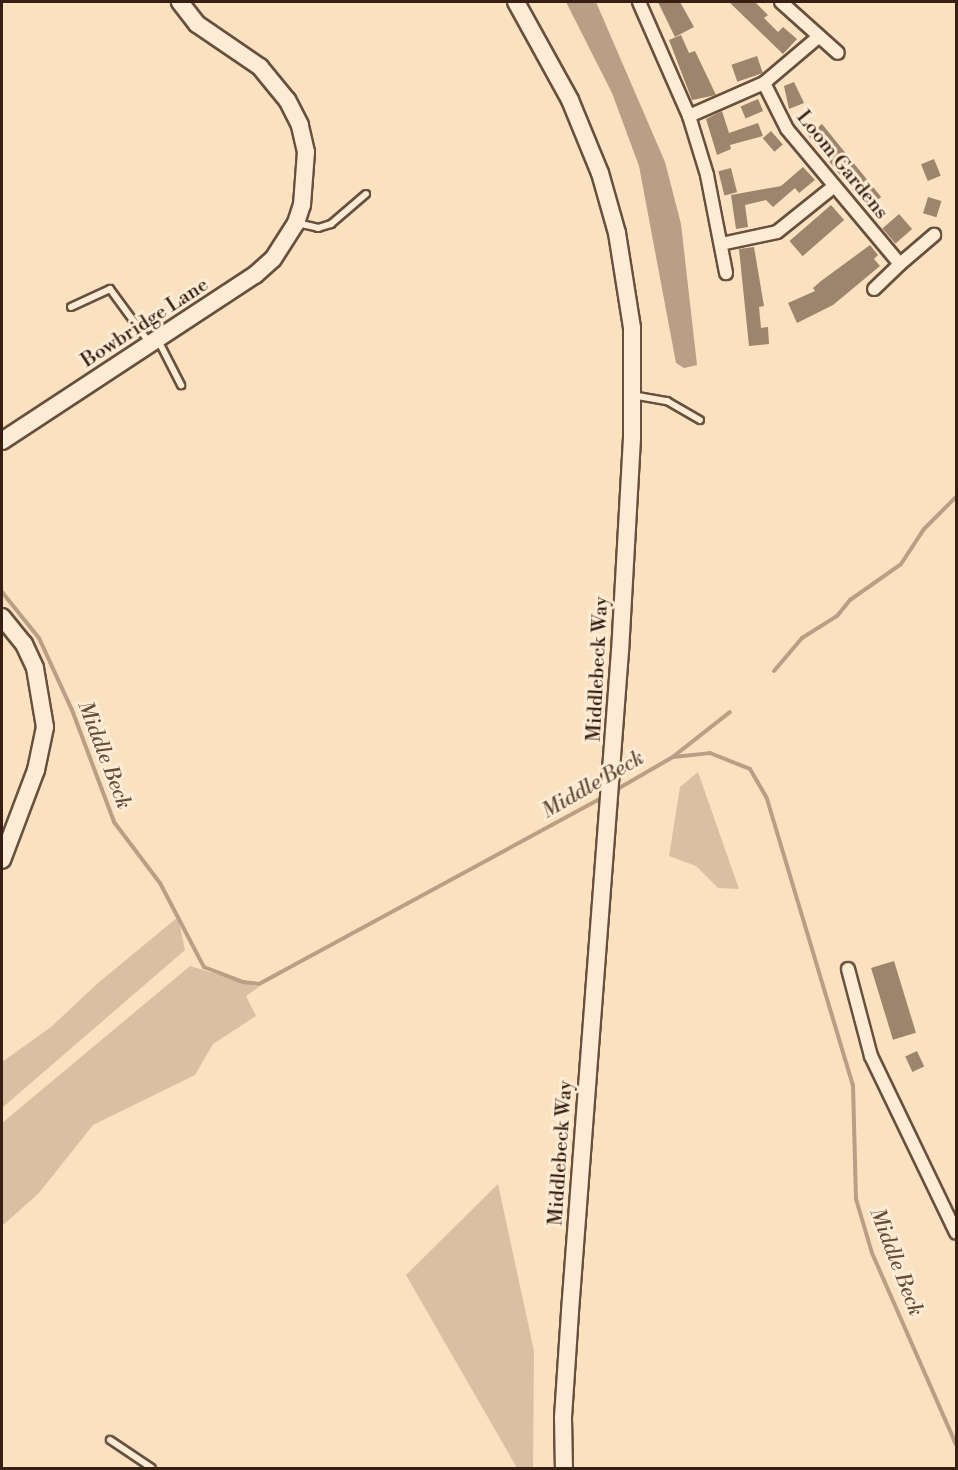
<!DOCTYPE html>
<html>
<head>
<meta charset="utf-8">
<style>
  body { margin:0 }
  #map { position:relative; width:958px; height:1470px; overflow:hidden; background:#fae1bf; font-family:"Libre Bodoni",serif }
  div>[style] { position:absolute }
  .green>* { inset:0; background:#d9c0a2 }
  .water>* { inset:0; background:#b89f85 }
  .stream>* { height:4px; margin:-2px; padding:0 2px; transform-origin:2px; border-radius:2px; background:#b89f85 }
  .building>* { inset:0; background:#9d846c; transform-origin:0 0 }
  .roads { filter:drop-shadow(2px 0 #68503e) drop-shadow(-2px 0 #68503e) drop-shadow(0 2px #68503e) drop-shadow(0 -2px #68503e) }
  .lane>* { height:6px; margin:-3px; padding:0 3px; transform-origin:3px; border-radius:3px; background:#fcecd5 }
  .street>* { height:12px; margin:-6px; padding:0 6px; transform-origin:6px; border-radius:6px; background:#fcecd5 }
  .secondary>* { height:16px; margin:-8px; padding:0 8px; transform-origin:8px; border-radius:8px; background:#fcecd5 }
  span { translate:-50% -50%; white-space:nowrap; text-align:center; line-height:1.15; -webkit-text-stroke:6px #fcecd5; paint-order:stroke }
  .street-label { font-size:20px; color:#381f13 }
  .water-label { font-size:21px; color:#654c3b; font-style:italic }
  .frame { position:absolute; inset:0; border:3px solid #381f13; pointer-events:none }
</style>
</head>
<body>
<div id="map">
  <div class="green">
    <div style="clip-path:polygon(698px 772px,739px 889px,718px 888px,696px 866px,669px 856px,680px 787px)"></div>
    <div style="clip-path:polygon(178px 917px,185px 950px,2px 1108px,2px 1062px,51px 1027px,98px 983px)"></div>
    <div style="clip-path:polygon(190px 966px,259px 987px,246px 996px,256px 1016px,213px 1044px,195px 1075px,93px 1125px,39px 1193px,2px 1226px,2px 1123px)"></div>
    <div style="clip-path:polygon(498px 1184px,534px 1351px,533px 1468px,517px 1468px,406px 1275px)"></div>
  </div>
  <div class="water">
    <div style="clip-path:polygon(566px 2px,596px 2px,665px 162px,681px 224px,697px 365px,684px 368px,676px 363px,639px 166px,612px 93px)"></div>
  </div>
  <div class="stream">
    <div style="left:2px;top:592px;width:59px;rotate:51.2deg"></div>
    <div style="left:39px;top:638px;width:79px;rotate:65.4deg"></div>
    <div style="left:72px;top:710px;width:120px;rotate:69.4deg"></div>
    <div style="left:114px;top:822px;width:76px;rotate:53deg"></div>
    <div style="left:160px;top:883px;width:95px;rotate:62.4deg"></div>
    <div style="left:204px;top:967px;width:42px;rotate:21deg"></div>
    <div style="left:243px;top:982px;width:16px;rotate:7deg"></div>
    <div style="left:259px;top:984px;width:394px;rotate:-28.5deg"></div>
    <div style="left:774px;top:671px;width:43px;rotate:-49.7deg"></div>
    <div style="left:802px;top:638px;width:41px;rotate:-32.2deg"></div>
    <div style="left:837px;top:616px;width:21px;rotate:-51deg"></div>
    <div style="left:850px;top:600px;width:62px;rotate:-35.2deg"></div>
    <div style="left:901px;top:564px;width:42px;rotate:-56.7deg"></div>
    <div style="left:924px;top:529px;width:45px;rotate:-45deg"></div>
    <div style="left:674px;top:756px;width:71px;rotate:-38.2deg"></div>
    <div style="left:614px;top:791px;width:68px;rotate:-30deg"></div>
    <div style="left:673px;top:757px;width:37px;rotate:-6deg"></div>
    <div style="left:710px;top:753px;width:43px;rotate:21.8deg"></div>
    <div style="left:750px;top:769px;width:34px;rotate:60deg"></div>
    <div style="left:767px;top:799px;width:299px;rotate:73.3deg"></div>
    <div style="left:853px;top:1085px;width:114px;rotate:88.5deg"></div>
    <div style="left:856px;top:1199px;width:56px;rotate:73.5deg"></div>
    <div style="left:872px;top:1253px;width:209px;rotate:66.3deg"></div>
  </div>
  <div class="building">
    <div style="clip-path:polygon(658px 2px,680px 2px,694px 27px,675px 37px)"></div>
    <div style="clip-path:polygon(729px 2px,755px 2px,768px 15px,764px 18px,778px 32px,783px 27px,797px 39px,783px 54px)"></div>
    <div style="clip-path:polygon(681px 35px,689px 53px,695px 51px,716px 95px,692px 100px,669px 40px)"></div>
    <div style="left:757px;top:56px;width:18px;height:27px;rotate:71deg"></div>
    <div style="clip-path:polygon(794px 82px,804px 103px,789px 109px,784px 86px)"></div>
    <div style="left:758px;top:99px;width:13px;height:19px;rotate:67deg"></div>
    <div style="clip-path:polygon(722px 111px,729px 133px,758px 123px,763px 136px,730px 145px,731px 149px,717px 155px,706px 119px)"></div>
    <div style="left:822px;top:124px;width:94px;height:18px;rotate:51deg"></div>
    <div style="left:771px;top:131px;width:18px;height:11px;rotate:49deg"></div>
    <div style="left:934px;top:159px;width:18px;height:14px;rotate:68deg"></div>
    <div style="clip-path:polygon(803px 167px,815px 180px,799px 193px,795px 188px,773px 207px,766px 200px,745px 205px,748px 227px,736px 229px,731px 195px,781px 186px)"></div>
    <div style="left:731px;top:168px;width:25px;height:13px;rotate:76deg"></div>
    <div style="left:928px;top:197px;width:14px;height:17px;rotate:17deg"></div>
    <div style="left:831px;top:205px;width:20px;height:55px;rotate:49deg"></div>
    <div style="left:899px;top:214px;width:20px;height:22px;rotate:49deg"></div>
    <div style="clip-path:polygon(870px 245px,878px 255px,874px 259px,880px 266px,833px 305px,797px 323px,788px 303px,815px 291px,813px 288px,821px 281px)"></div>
    <div style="clip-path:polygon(754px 247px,764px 306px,759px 307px,761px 328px,768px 327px,769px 344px,749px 346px,739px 249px)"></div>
    <div style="left:894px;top:961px;width:75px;height:24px;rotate:73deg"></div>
    <div style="left:917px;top:1051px;width:17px;height:13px;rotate:65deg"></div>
  </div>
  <div class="roads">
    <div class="lane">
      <div style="left:297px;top:223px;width:22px;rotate:13deg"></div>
      <div style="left:318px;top:228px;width:14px;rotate:-17deg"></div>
      <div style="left:331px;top:224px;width:46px;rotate:-40.6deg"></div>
      <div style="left:71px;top:307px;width:43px;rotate:-24.8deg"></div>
      <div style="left:110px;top:289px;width:66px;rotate:53.7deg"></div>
      <div style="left:158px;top:340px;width:51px;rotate:62.9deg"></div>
      <div style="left:632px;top:395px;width:36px;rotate:10deg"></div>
      <div style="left:667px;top:401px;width:38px;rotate:30deg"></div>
      <div style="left:110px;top:1440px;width:50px;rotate:33.7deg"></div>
    </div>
    <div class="street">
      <div style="left:639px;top:2px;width:124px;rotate:66.3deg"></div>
      <div style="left:689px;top:116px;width:62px;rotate:73deg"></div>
      <div style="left:707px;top:175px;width:100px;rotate:79deg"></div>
      <div style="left:781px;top:2px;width:76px;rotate:41.8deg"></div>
      <div style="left:764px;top:83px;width:51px;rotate:63.4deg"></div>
      <div style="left:787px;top:129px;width:176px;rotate:50.1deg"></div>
      <div style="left:900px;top:264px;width:36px;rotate:136deg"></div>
      <div style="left:689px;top:116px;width:82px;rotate:-23.7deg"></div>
      <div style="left:764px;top:83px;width:70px;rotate:-40.3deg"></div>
      <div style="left:721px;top:244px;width:57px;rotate:-12.1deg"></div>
      <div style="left:777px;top:232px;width:70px;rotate:-38.7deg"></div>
      <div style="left:900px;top:264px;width:45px;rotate:-40.5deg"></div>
      <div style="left:848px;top:969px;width:90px;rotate:75.2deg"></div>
      <div style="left:871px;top:1056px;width:196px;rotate:64.3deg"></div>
    </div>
    <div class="secondary">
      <div style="left:516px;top:2px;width:112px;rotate:61.1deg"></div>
      <div style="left:570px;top:100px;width:79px;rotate:67.7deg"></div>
      <div style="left:600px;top:173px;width:62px;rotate:74.2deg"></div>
      <div style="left:617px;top:233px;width:96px;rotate:81deg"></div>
      <div style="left:632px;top:328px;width:110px;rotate:90deg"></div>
      <div style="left:632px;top:438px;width:213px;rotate:93.2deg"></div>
      <div style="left:620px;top:651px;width:663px;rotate:94.33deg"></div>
      <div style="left:570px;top:1312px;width:106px;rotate:93.8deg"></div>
      <div style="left:563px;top:1418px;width:50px;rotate:88.9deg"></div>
      <div style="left:2px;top:441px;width:303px;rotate:-33.3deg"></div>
      <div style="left:255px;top:275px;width:24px;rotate:-42deg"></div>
      <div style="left:273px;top:259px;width:43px;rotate:-57.4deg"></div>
      <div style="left:296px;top:223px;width:19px;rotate:-72deg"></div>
      <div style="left:302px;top:205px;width:53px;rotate:-85.7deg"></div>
      <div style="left:306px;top:152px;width:28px;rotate:-103deg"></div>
      <div style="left:300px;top:125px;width:28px;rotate:-117deg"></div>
      <div style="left:287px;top:100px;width:43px;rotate:-129.3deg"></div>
      <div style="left:260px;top:67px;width:76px;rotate:-145.7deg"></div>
      <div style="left:197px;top:24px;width:28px;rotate:-128deg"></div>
      <div style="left:2px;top:617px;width:35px;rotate:51deg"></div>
      <div style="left:24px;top:644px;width:26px;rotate:65deg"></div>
      <div style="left:35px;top:668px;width:60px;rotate:80.4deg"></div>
      <div style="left:45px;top:727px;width:44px;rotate:101.8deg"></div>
      <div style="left:36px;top:770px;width:96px;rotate:110.7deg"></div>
    </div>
  </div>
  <div class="street-label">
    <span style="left:842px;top:165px;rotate:51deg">Loom Gardens</span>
    <span style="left:145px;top:323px;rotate:-33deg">Bowbridge Lane</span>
    <span style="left:598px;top:669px;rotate:-87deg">Middlebeck Way</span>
    <span style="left:561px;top:1153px;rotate:-86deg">Middlebeck Way</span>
  </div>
  <div class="water-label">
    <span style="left:104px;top:755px;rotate:69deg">Middle Beck</span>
    <span style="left:593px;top:785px;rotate:-30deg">Middle Beck</span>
    <span style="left:896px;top:1262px;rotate:69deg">Middle Beck</span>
  </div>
  <div class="frame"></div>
</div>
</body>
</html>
